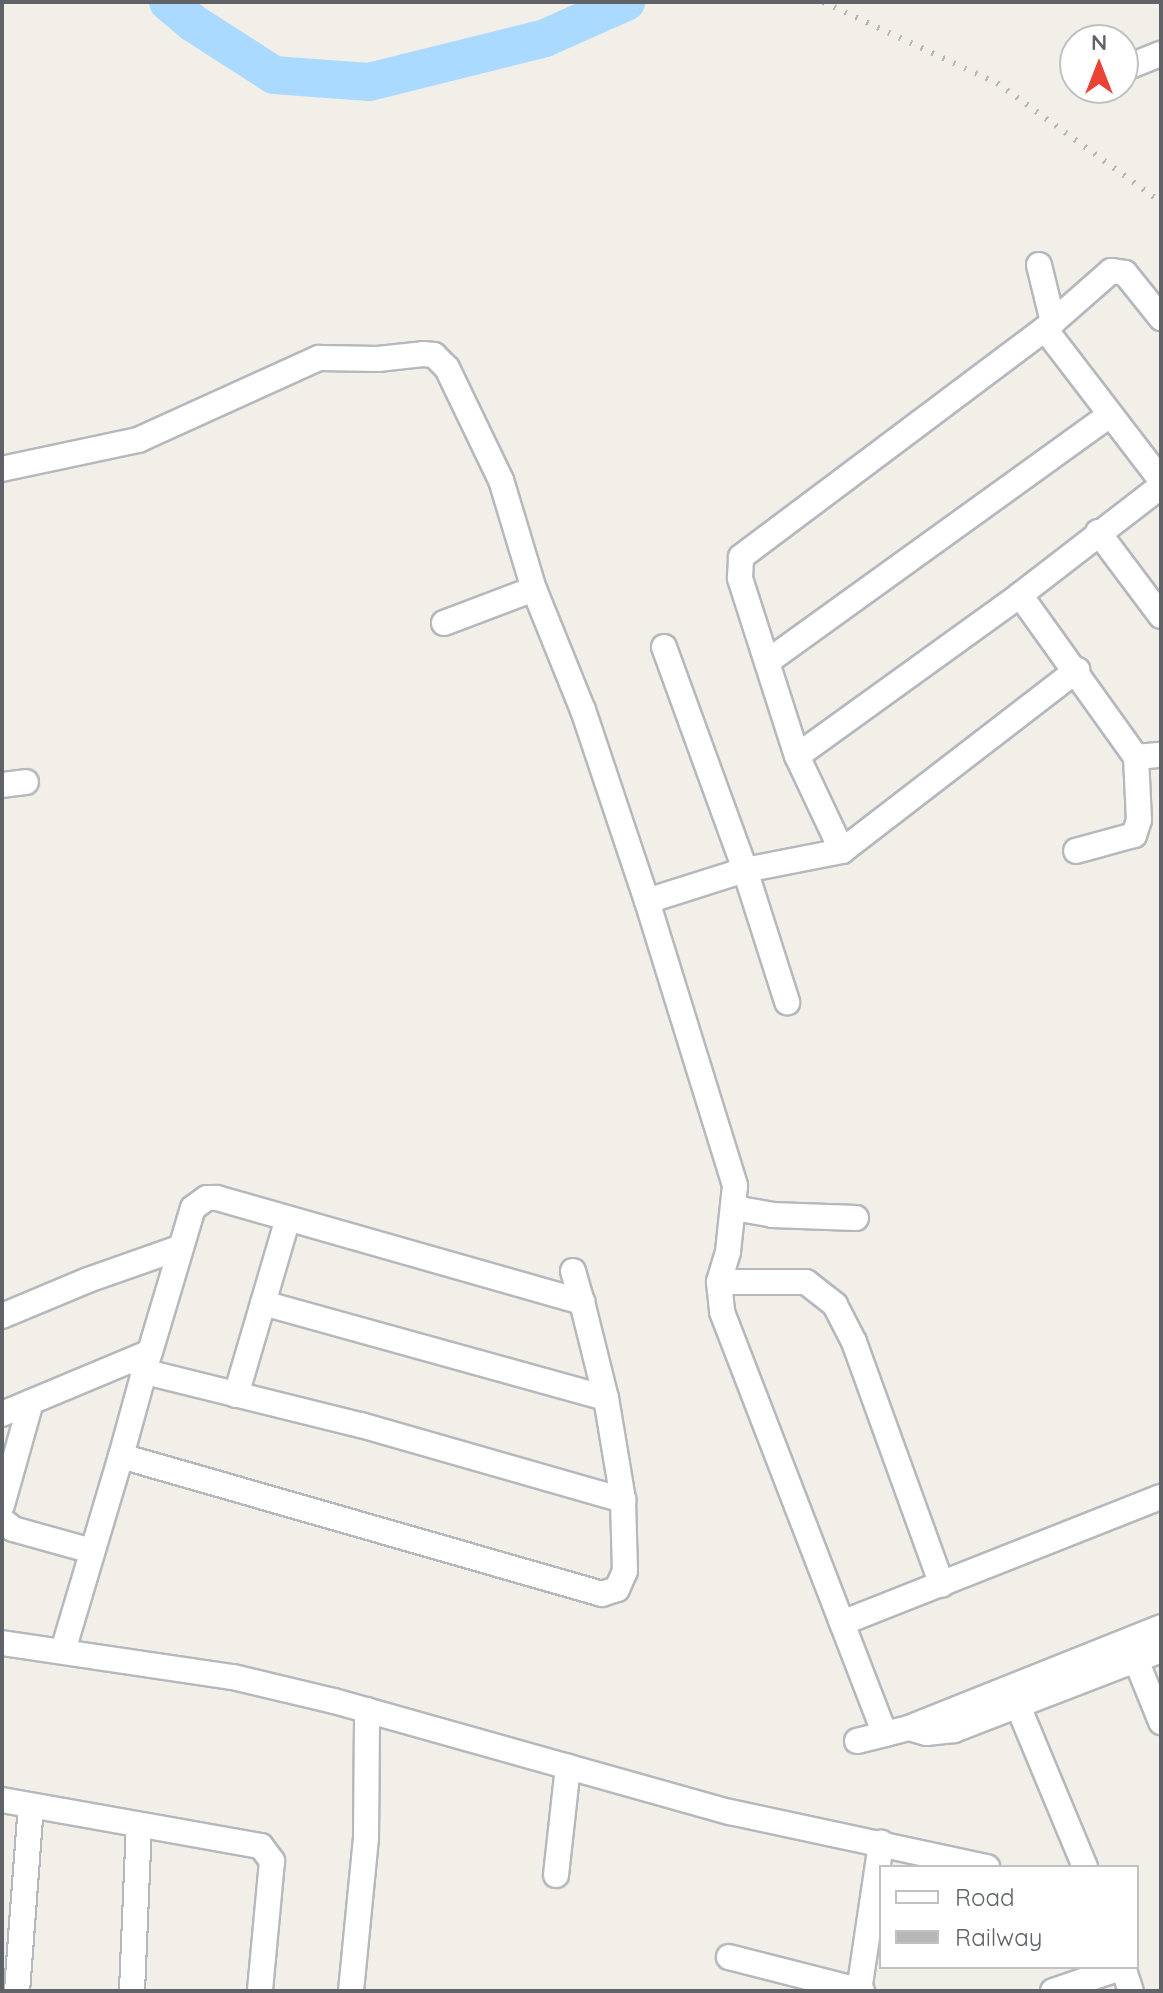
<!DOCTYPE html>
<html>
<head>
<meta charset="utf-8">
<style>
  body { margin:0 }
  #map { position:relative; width:1163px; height:1993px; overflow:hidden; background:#f1efe8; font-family:Quicksand,sans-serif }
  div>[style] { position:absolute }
  .river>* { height:38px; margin:-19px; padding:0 19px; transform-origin:19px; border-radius:19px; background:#aadaff }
  .roads { filter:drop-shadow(2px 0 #b5b8bc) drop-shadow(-2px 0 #b5b8bc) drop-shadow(0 2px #b5b8bc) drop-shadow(0 -2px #b5b8bc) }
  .street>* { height:24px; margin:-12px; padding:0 12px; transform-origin:12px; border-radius:12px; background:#fff }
  .rail>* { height:6px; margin-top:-3px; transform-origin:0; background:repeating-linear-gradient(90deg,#b6b7b8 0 2px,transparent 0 12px) }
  span { translate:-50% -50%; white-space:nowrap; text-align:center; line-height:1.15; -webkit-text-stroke:7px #fff; paint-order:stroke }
  .frame { position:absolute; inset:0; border:4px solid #5f6368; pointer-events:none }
  .legend { position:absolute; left:879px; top:1865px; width:260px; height:104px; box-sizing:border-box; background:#fff; border:2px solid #bfc1c3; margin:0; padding:10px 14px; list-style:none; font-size:24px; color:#5f6368 }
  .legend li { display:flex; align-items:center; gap:16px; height:40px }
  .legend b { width:40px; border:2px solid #bfc1c3 }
  .north { position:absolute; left:1059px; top:24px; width:80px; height:80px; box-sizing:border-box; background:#fff; border:2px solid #bfc1c3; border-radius:50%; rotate:0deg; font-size:22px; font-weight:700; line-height:32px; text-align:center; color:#5f6368 }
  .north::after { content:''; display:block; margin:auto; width:28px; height:36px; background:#ea4335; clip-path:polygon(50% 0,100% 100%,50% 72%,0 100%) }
</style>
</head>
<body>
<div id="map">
  <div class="river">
    <div style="left:168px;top:2px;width:33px;rotate:40deg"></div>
    <div style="left:193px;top:23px;width:96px;rotate:32.7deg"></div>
    <div style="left:274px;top:75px;width:95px;rotate:4.2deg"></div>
    <div style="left:369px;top:82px;width:181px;rotate:-14deg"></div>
    <div style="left:545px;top:38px;width:89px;rotate:-24deg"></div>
  </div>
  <div class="roads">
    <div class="street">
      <div style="left:1128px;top:67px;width:35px;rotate:-22deg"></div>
      <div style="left:1039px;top:265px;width:59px;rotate:76.2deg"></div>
      <div style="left:1045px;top:329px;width:190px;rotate:52.5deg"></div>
      <div style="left:2px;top:469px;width:139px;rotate:-12deg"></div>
      <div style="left:138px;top:440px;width:199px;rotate:-24.4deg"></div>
      <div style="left:319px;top:358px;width:59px;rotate:1deg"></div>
      <div style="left:378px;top:359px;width:45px;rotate:-6.3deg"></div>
      <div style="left:423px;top:354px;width:11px;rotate:5deg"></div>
      <div style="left:434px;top:355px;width:18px;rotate:45deg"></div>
      <div style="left:447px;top:368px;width:124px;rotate:64.3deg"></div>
      <div style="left:501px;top:480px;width:114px;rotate:73.2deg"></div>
      <div style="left:534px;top:589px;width:131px;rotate:68deg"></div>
      <div style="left:583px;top:710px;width:201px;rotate:71.5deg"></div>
      <div style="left:647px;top:901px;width:298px;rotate:72.8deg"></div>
      <div style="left:735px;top:1186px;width:66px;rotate:96.1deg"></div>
      <div style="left:728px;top:1252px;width:31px;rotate:107deg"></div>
      <div style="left:719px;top:1282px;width:30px;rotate:84deg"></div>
      <div style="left:722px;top:1312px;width:452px;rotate:68.9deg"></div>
      <div style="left:885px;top:1734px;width:25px;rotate:-14deg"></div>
      <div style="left:909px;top:1728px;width:271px;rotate:-21.8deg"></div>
      <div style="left:1098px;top:532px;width:105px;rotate:53.1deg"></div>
      <div style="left:1020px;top:595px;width:199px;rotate:54.4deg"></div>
      <div style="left:1136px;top:757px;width:63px;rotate:87.3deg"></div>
      <div style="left:1139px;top:820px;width:16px;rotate:108deg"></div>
      <div style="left:1134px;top:835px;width:60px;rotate:164.6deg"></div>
      <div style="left:444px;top:623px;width:96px;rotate:-20.7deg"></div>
      <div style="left:664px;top:647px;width:237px;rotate:70deg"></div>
      <div style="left:745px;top:870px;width:139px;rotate:72.3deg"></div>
      <div style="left:767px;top:662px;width:422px;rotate:-35.8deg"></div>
      <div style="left:797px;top:756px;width:275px;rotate:-35.8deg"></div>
      <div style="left:1020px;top:595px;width:178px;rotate:-37.7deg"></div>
      <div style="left:1136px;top:757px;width:25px;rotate:-5deg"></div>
      <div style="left:2px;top:785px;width:24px;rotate:-7deg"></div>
      <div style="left:842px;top:851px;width:105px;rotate:-115.3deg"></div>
      <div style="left:797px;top:756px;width:187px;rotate:-107.8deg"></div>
      <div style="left:740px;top:578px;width:21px;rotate:-87deg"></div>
      <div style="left:741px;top:557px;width:380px;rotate:-36.9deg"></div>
      <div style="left:1045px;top:329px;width:88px;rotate:-41.3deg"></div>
      <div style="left:1111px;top:271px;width:14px;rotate:8deg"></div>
      <div style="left:1125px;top:273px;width:58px;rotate:51.3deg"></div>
      <div style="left:647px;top:901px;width:103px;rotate:-17.6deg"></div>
      <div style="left:745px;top:870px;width:99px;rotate:-11.1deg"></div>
      <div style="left:842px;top:851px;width:297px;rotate:-37.6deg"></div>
      <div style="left:734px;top:1208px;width:39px;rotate:10deg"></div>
      <div style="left:772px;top:1215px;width:84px;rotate:2deg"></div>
      <div style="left:573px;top:1271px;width:32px;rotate:74deg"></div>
      <div style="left:719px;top:1282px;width:87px"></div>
      <div style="left:806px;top:1282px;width:37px;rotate:38deg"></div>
      <div style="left:835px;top:1305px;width:42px;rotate:62.8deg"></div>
      <div style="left:854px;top:1342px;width:258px;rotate:70.1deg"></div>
      <div style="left:263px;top:1303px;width:356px;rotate:15.5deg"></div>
      <div style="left:2px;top:1316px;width:93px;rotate:-22.7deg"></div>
      <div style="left:88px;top:1280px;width:96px;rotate:-19.4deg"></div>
      <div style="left:142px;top:1371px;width:226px;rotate:13.9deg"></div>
      <div style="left:361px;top:1425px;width:273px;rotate:16deg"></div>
      <div style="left:236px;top:1395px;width:184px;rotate:-73.6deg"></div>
      <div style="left:2px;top:1414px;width:160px;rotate:-22.7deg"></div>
      <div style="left:150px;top:1352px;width:150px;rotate:-73.4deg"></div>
      <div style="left:193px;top:1208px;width:17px;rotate:-36deg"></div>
      <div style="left:207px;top:1198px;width:10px"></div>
      <div style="left:217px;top:1198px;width:380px;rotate:15.9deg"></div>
      <div style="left:582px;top:1302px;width:99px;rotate:76deg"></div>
      <div style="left:606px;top:1398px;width:103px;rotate:80.5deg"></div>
      <div style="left:623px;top:1500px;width:71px;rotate:88.4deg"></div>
      <div style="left:625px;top:1571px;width:20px;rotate:114deg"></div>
      <div style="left:617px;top:1589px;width:16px;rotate:162deg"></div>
      <div style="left:602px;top:1594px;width:500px;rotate:-163.99deg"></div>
      <div style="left:121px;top:1456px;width:202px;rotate:106.6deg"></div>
      <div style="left:121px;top:1456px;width:102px;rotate:-74.6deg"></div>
      <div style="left:2px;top:1505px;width:107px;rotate:-74.3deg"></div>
      <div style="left:2px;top:1520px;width:14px;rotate:39deg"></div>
      <div style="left:13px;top:1529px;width:82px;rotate:15.6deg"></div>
      <div style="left:842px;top:1623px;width:343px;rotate:-21.6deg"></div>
      <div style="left:2px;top:1643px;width:233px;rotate:8.4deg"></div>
      <div style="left:233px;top:1677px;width:104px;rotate:13.4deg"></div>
      <div style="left:334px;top:1701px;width:411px;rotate:15.7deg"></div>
      <div style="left:730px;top:1812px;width:263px;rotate:12.1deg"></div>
      <div style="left:1136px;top:1660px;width:67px;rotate:68deg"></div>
      <div style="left:1018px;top:1706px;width:174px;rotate:67.4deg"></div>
      <div style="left:909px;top:1728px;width:18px;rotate:16deg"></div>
      <div style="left:926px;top:1733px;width:28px;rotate:-6deg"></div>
      <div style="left:954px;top:1730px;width:222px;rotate:-21.1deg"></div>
      <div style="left:857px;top:1741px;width:29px;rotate:-14deg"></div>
      <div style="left:2px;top:1800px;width:263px;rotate:10.1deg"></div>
      <div style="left:261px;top:1846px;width:19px;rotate:54deg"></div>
      <div style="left:272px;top:1861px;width:131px;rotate:95.3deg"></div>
      <div style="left:556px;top:1875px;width:109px;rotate:-83.7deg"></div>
      <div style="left:729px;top:1957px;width:137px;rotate:14.3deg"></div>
      <div style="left:17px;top:1991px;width:186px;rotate:-85.7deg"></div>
      <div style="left:132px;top:1991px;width:166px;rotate:-87.6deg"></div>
      <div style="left:351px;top:1991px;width:155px;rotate:-84.4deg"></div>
      <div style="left:366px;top:1837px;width:127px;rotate:-89.5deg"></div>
      <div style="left:859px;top:1991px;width:150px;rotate:-81.5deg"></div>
      <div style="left:1053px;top:1991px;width:74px;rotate:-18.9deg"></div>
      <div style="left:1123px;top:1967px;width:25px;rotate:72deg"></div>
    </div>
  </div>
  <div class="rail">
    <div style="left:823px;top:2px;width:192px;rotate:25deg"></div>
    <div style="left:997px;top:83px;width:203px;rotate:36deg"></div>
  </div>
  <div class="frame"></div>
  <ul class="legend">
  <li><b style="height:10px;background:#fff"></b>Road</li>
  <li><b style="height:10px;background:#b6b7b8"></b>Railway</li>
  </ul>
  <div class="north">N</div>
</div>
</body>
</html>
